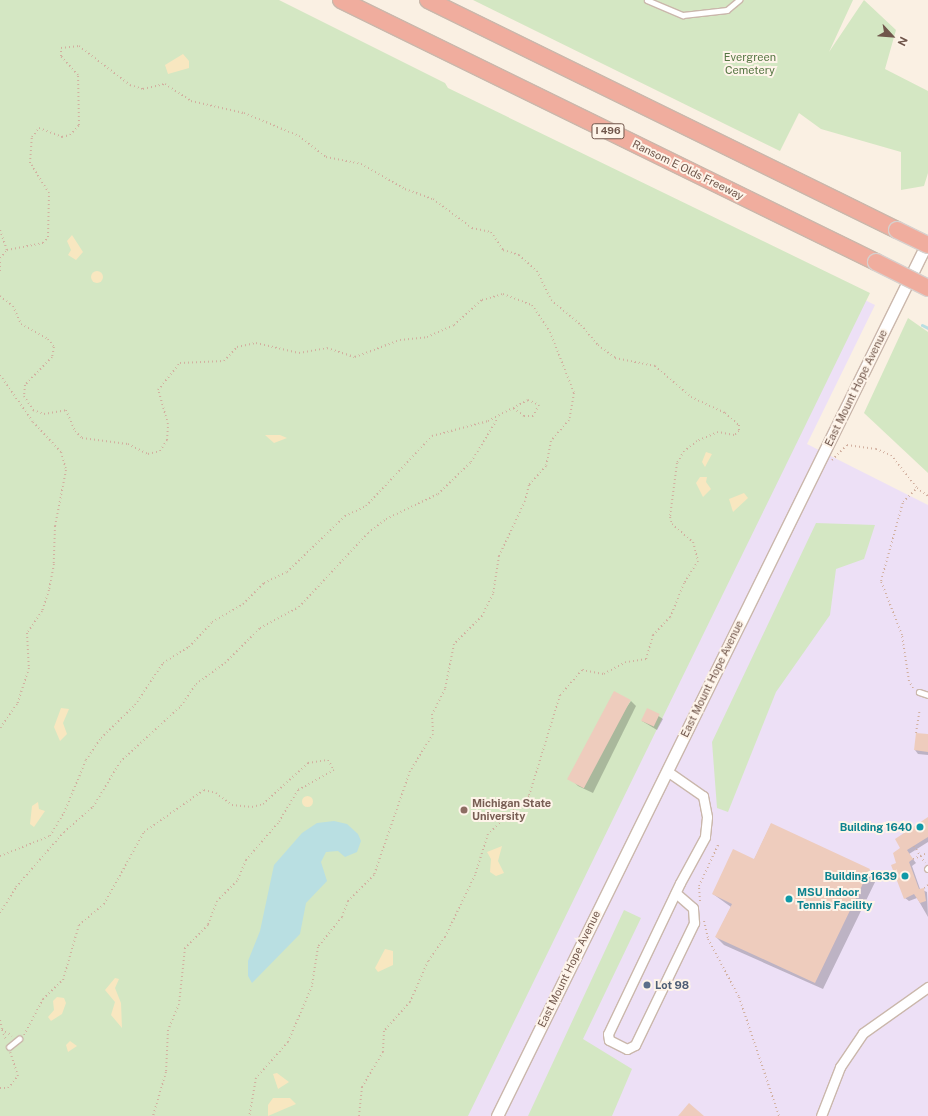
<!DOCTYPE html>
<html>
<head>
<meta charset="utf-8">
<style>
  body { margin:0 }
  #map { position:relative; width:928px; height:1116px; overflow:hidden; background:#faf0e3; font-family:"Public Sans",sans-serif }
  div>[style] { position:absolute }
  .education>* { inset:0; background:#ede0f6 }
  .green>* { inset:0; background:#d4e7c3 }
  .sand>* { inset:0; background:#f8e7c0 }
  .round { border-radius:50% }
  .water>* { inset:0; background:#b9dfe2 }
  .shadow>* { inset:0; background:#0003 }
  .stream>* { height:3px; margin:-1.5px; padding:0 1.5px; transform-origin:1.5px; border-radius:1.5px; background:#b9dfe2 }
  .building>* { inset:0; background:#eeccbd; transform-origin:0 0 }
  .path>* { height:2px; margin-top:-1px; transform-origin:0; background:repeating-linear-gradient(90deg,#d2b0a0 0 1px,transparent 0 4px) }
  .roads { filter:drop-shadow(1px 0 #cab7ab) drop-shadow(-1px 0 #cab7ab) drop-shadow(0 1px #cab7ab) drop-shadow(0 -1px #cab7ab) }
  .service>* { height:4.5px; margin:-2.25px; padding:0 2.25px; transform-origin:2.25px; border-radius:2.25px; background:#fff }
  .minor>* { height:9px; margin:-4.5px; padding:0 4.5px; transform-origin:4.5px; border-radius:4.5px; background:#fff }
  .tertiary>* { height:11px; margin:-5.5px; padding:0 5.5px; transform-origin:5.5px; border-radius:5.5px; background:#fff }
  .motorway>* { height:16px; margin:-8px; padding:0 8px; transform-origin:8px; border-radius:8px; background:#f0ad9e }
  .bridges { filter:drop-shadow(1px 0 #d7d0cd) drop-shadow(-1px 0 #d7d0cd) drop-shadow(0 1px #d7d0cd) drop-shadow(0 -1px #d7d0cd) }
  .motorway-bridge>* { height:16px; margin:-8px; padding:0 8px; transform-origin:8px; border-radius:8px; background:#f0ad9e }
  .dots>* { width:11px; height:11px; translate:-50% -50%; box-sizing:border-box; border:2px solid #fef4e9; border-radius:50% }
  span { translate:-50% -50%; white-space:nowrap; text-align:center; line-height:1.15; -webkit-text-stroke:4px #fef4e9; paint-order:stroke }
  .shield-label span { padding:1px 3px; background:#fef4e9; border:1px solid; border-radius:3px; -webkit-text-stroke-width:0 }
  .shield-label { font-size:10px; color:#70564b; font-weight:700 }
  .park-label { font-size:11px; color:#567644 }
  .street-label { font-size:11px; color:#70564b }
  .education-label { font-size:11px; color:#785e54; font-weight:700 }
  .left { translate:0 -50%; text-align:left }
  .culture-label { font-size:11px; color:#0d838f; font-weight:700 }
  .right { translate:-100% -50%; text-align:right }
  .service-label { font-size:11px; color:#4e5e75; font-weight:700 }
  .north { position:absolute; left:872px; top:16px; width:40px; height:40px; -webkit-text-stroke:3px #fef4e9; paint-order:stroke; rotate:116deg; font-size:11px; font-weight:700; line-height:16px; text-align:center; color:#70564b }
  .north::after { content:''; display:block; margin:auto; width:14px; height:18px; background:#70564b; clip-path:polygon(50% 0,100% 100%,50% 72%,0 100%) }
</style>
</head>
<body>
<div id="map">
  <div class="education">
    <div style="clip-path:polygon(0 0,253px 0,875px 305px,807px 444px,928px 505px,928px 1116px,0 1116px)"></div>
  </div>
  <div class="green">
    <div style="clip-path:polygon(0 0,279px 0,445px 83px,448px 88px,870px 293px,468px 1116px,0 1116px)"></div>
    <div style="clip-path:polygon(473px 0,853px 0,829px 52px,864px 0,896px 30px,885px 69px,928px 91px,928px 173px,924px 186px,901px 190px,901px 152px,821px 129px,799px 113px,780px 151px)"></div>
    <div style="clip-path:polygon(908px 318px,928px 332px,928px 473px,864px 413px)"></div>
    <div style="clip-path:polygon(816px 523px,875px 525px,864px 559px,836px 569px,830px 615px,776px 692px,728px 812px,717px 808px,712px 742px)"></div>
    <div style="clip-path:polygon(624px 910px,641px 918px,583px 1039px,632px 1069px,612px 1116px,528px 1116px)"></div>
  </div>
  <div class="sand">
    <div style="clip-path:polygon(183px 54px,189px 61px,189px 68px,168px 74px,165px 65px)"></div>
    <div style="clip-path:polygon(72px 235px,83px 252px,76px 260px,68px 255px,71px 250px,67px 241px)"></div>
    <div class="round" style="left:91px;top:271px;width:12px;height:12px"></div>
    <div style="clip-path:polygon(265px 435px,280px 435px,287px 438px,274px 443px)"></div>
    <div style="clip-path:polygon(706px 452px,712px 454px,705px 467px,702px 462px)"></div>
    <div style="clip-path:polygon(700px 477px,707px 477px,706px 482px,711px 489px,703px 497px,696px 483px)"></div>
    <div style="clip-path:polygon(744px 493px,748px 498px,733px 512px,729px 499px)"></div>
    <div style="clip-path:polygon(61px 708px,69px 709px,63px 723px,67px 734px,60px 741px,54px 727px)"></div>
    <div class="round" style="left:301.5px;top:795.5px;width:11px;height:11px"></div>
    <div style="clip-path:polygon(38px 802px,39px 809px,45px 811px,34px 827px,30px 824px,32px 806px)"></div>
    <div style="clip-path:polygon(502px 846px,498px 861px,504px 873px,496px 876px,490px 872px,491px 859px,487px 852px)"></div>
    <div style="clip-path:polygon(385px 949px,393px 951px,393px 965px,378px 972px,375px 968px)"></div>
    <div style="clip-path:polygon(115px 978px,119px 979px,115px 988px,121px 1003px,122px 1028px,111px 1015px,115px 1002px,105px 990px)"></div>
    <div style="clip-path:polygon(57px 997px,64px 998px,66px 1003px,62px 1014px,51px 1021px,48px 1017px,54px 1010px,53px 1001px)"></div>
    <div style="clip-path:polygon(70px 1041px,77px 1046px,68px 1052px,66px 1045px)"></div>
    <div style="clip-path:polygon(277px 1073px,289px 1082px,278px 1089px,273px 1074px)"></div>
    <div style="clip-path:polygon(273px 1098px,290px 1098px,296px 1104px,268px 1116px,268px 1105px)"></div>
  </div>
  <div class="water">
    <div style="clip-path:polygon(334px 821px,347px 824px,358px 834px,361px 841px,357px 852px,345px 857px,338px 851px,326px 852px,321px 862px,327px 881px,306px 903px,300px 934px,252px 983px,248px 976px,248px 961px,260px 931px,274px 865px,302px 833px,317px 823px)"></div>
  </div>
  <div class="shadow">
    <div style="clip-path:polygon(631px 701px,636px 706px,593px 793px,578px 786px,573px 781px)"></div>
    <div style="clip-path:polygon(648px 709px,663px 719px,657px 730px,642px 721px)"></div>
    <div style="clip-path:polygon(928px 735px,928px 755px,918px 754px,915px 750px)"></div>
    <div style="clip-path:polygon(928px 819px,928px 842px,909px 854px,916px 863px,912px 866px,920px 889px,927px 892px,928px 917px,917px 898px,909px 901px,905px 898px,897px 863px,902px 848px)"></div>
    <div style="clip-path:polygon(771px 824px,869px 870px,877px 878px,823px 989px,724px 945px,716px 937px,731px 907px,713px 894px,754px 860px)"></div>
  </div>
  <div class="stream">
    <div style="left:922px;top:325px;width:7px;rotate:27deg"></div>
  </div>
  <div class="building">
    <div style="left:614px;top:691px;width:19px;height:100px;rotate:28deg"></div>
    <div style="left:647px;top:708px;width:14px;height:14px;rotate:25deg"></div>
    <div style="clip-path:polygon(916px 733px,928px 734px,928px 752px,914px 750px)"></div>
    <div style="clip-path:polygon(928px 817px,928px 837px,907px 850px,913px 859px,909px 862px,919px 889px,924px 888px,926px 901px,920px 903px,914px 894px,904px 899px,891px 865px,896px 863px,893px 853px,900px 848px,895px 839px)"></div>
    <div style="clip-path:polygon(771px 823px,870px 869px,815px 983px,715px 937px,732px 904px,712px 894px,733px 849px,754px 859px)"></div>
    <div style="clip-path:polygon(689px 1103px,704px 1116px,678px 1116px)"></div>
  </div>
  <div class="path">
    <div style="left:0;top:230px;width:21px;rotate:71deg"></div>
    <div style="left:7px;top:250px;width:37px;rotate:-11deg"></div>
    <div style="left:43px;top:243px;width:8px;rotate:-50deg"></div>
    <div style="left:48px;top:237px;width:44px;rotate:-88.7deg"></div>
    <div style="left:49px;top:193px;width:36px;rotate:-122deg"></div>
    <div style="left:30px;top:163px;width:26px;rotate:-86deg"></div>
    <div style="left:32px;top:137px;width:11px;rotate:-52deg"></div>
    <div style="left:39px;top:128px;width:25px;rotate:21deg"></div>
    <div style="left:62px;top:137px;width:8px;rotate:-14deg"></div>
    <div style="left:70px;top:135px;width:13px;rotate:-48deg"></div>
    <div style="left:79px;top:125px;width:50px;rotate:-91.1deg"></div>
    <div style="left:78px;top:75px;width:25px;rotate:-132deg"></div>
    <div style="left:61px;top:56px;width:8px;rotate:-90deg"></div>
    <div style="left:61px;top:48px;width:18px;rotate:-6deg"></div>
    <div style="left:79px;top:46px;width:64px;rotate:37.4deg"></div>
    <div style="left:130px;top:85px;width:14px;rotate:17deg"></div>
    <div style="left:143px;top:89px;width:23px;rotate:-13deg"></div>
    <div style="left:165px;top:84px;width:31px;rotate:33deg"></div>
    <div style="left:191px;top:101px;width:54px;rotate:12.8deg"></div>
    <div style="left:244px;top:113px;width:60px;rotate:22.7deg"></div>
    <div style="left:299px;top:136px;width:34px;rotate:38deg"></div>
    <div style="left:326px;top:157px;width:36px;rotate:11deg"></div>
    <div style="left:361px;top:164px;width:51px;rotate:29.6deg"></div>
    <div style="left:405px;top:189px;width:30px;rotate:20deg"></div>
    <div style="left:433px;top:199px;width:49px;rotate:36.6deg"></div>
    <div style="left:472px;top:228px;width:19px;rotate:12deg"></div>
    <div style="left:491px;top:232px;width:22px;rotate:56deg"></div>
    <div style="left:503px;top:250px;width:17px;rotate:17deg"></div>
    <div style="left:519px;top:255px;width:24px;rotate:42deg"></div>
    <div style="left:537px;top:271px;width:32px;rotate:64deg"></div>
    <div style="left:551px;top:300px;width:39px;rotate:40deg"></div>
    <div style="left:581px;top:325px;width:26px;rotate:50deg"></div>
    <div style="left:598px;top:345px;width:21px;rotate:37deg"></div>
    <div style="left:615px;top:358px;width:41px;rotate:11.3deg"></div>
    <div style="left:655px;top:366px;width:48px;rotate:40.7deg"></div>
    <div style="left:691px;top:397px;width:38px;rotate:25deg"></div>
    <div style="left:725px;top:413px;width:18px;rotate:41deg"></div>
    <div style="left:739px;top:425px;width:6px;rotate:90deg"></div>
    <div style="left:739px;top:431px;width:6px;rotate:141deg"></div>
    <div style="left:734px;top:435px;width:16px;rotate:-169deg"></div>
    <div style="left:718px;top:432px;width:23px;rotate:157deg"></div>
    <div style="left:697px;top:441px;width:16px;rotate:142deg"></div>
    <div style="left:684px;top:451px;width:14px;rotate:120deg"></div>
    <div style="left:677px;top:463px;width:54px;rotate:97.4deg"></div>
    <div style="left:670px;top:517px;width:7px;rotate:74deg"></div>
    <div style="left:672px;top:524px;width:28px;rotate:41deg"></div>
    <div style="left:693px;top:542px;width:20px;rotate:75deg"></div>
    <div style="left:698px;top:561px;width:26px;rotate:122deg"></div>
    <div style="left:684px;top:583px;width:37px;rotate:112deg"></div>
    <div style="left:670px;top:617px;width:25px;rotate:133deg"></div>
    <div style="left:653px;top:635px;width:25px;rotate:106deg"></div>
    <div style="left:646px;top:659px;width:20px;rotate:171deg"></div>
    <div style="left:626px;top:662px;width:26px;rotate:152deg"></div>
    <div style="left:603px;top:674px;width:21px;rotate:-169deg"></div>
    <div style="left:582px;top:670px;width:33px;rotate:131deg"></div>
    <div style="left:560px;top:695px;width:106px;rotate:107.1deg"></div>
    <div style="left:529px;top:796px;width:56px;rotate:137.2deg"></div>
    <div style="left:488px;top:834px;width:43px;rotate:107.6deg"></div>
    <div style="left:475px;top:875px;width:69px;rotate:115.8deg"></div>
    <div style="left:445px;top:937px;width:29px;rotate:125deg"></div>
    <div style="left:428px;top:961px;width:45px;rotate:113.7deg"></div>
    <div style="left:410px;top:1002px;width:39px;rotate:132deg"></div>
    <div style="left:384px;top:1031px;width:21px;rotate:93deg"></div>
    <div style="left:383px;top:1052px;width:41px;rotate:121deg"></div>
    <div style="left:362px;top:1087px;width:29px;rotate:96deg"></div>
    <div style="left:0;top:258px;width:11px;rotate:-49deg"></div>
    <div style="left:0;top:262px;width:10px;rotate:90deg"></div>
    <div style="left:0;top:296px;width:16px;rotate:38deg"></div>
    <div style="left:13px;top:306px;width:20px;rotate:66deg"></div>
    <div style="left:21px;top:324px;width:31px;rotate:29deg"></div>
    <div style="left:48px;top:339px;width:10px;rotate:53deg"></div>
    <div style="left:54px;top:347px;width:10px;rotate:101deg"></div>
    <div style="left:52px;top:357px;width:39px;rotate:134deg"></div>
    <div style="left:25px;top:385px;width:11px;rotate:95deg"></div>
    <div style="left:24px;top:396px;width:17px;rotate:57deg"></div>
    <div style="left:33px;top:410px;width:12px;rotate:20deg"></div>
    <div style="left:44px;top:414px;width:22px;rotate:-10deg"></div>
    <div style="left:66px;top:410px;width:23px;rotate:67deg"></div>
    <div style="left:75px;top:431px;width:10px;rotate:45deg"></div>
    <div style="left:82px;top:438px;width:46px;rotate:7.4deg"></div>
    <div style="left:128px;top:444px;width:22px;rotate:27deg"></div>
    <div style="left:148px;top:454px;width:12px;rotate:-14deg"></div>
    <div style="left:160px;top:451px;width:13px;rotate:-58deg"></div>
    <div style="left:167px;top:440px;width:16px;rotate:-86deg"></div>
    <div style="left:168px;top:424px;width:35px;rotate:-106deg"></div>
    <div style="left:158px;top:390px;width:35px;rotate:-51deg"></div>
    <div style="left:180px;top:363px;width:44px;rotate:-2.6deg"></div>
    <div style="left:224px;top:361px;width:19px;rotate:-47deg"></div>
    <div style="left:237px;top:347px;width:19px;rotate:-12deg"></div>
    <div style="left:256px;top:343px;width:44px;rotate:13.1deg"></div>
    <div style="left:299px;top:353px;width:28px;rotate:-10deg"></div>
    <div style="left:327px;top:348px;width:29px;rotate:18deg"></div>
    <div style="left:355px;top:357px;width:48px;rotate:-20.7deg"></div>
    <div style="left:400px;top:340px;width:27px;rotate:-6deg"></div>
    <div style="left:427px;top:337px;width:30px;rotate:-24deg"></div>
    <div style="left:454px;top:325px;width:38px;rotate:-42deg"></div>
    <div style="left:482px;top:300px;width:22px;rotate:-16deg"></div>
    <div style="left:503px;top:294px;width:31px;rotate:21deg"></div>
    <div style="left:532px;top:305px;width:32px;rotate:56deg"></div>
    <div style="left:550px;top:332px;width:66px;rotate:68.5deg"></div>
    <div style="left:574px;top:393px;width:27px;rotate:100deg"></div>
    <div style="left:569px;top:420px;width:28px;rotate:131deg"></div>
    <div style="left:551px;top:441px;width:25px;rotate:101deg"></div>
    <div style="left:546px;top:466px;width:25px;rotate:132deg"></div>
    <div style="left:529px;top:485px;width:16px;rotate:104deg"></div>
    <div style="left:525px;top:501px;width:61px;rotate:115.3deg"></div>
    <div style="left:499px;top:556px;width:38px;rotate:99deg"></div>
    <div style="left:493px;top:594px;width:25px;rotate:117deg"></div>
    <div style="left:482px;top:616px;width:40px;rotate:135deg"></div>
    <div style="left:454px;top:644px;width:46px;rotate:101.3deg"></div>
    <div style="left:445px;top:689px;width:28px;rotate:117deg"></div>
    <div style="left:432px;top:714px;width:20px;rotate:87deg"></div>
    <div style="left:433px;top:734px;width:44px;rotate:121.9deg"></div>
    <div style="left:410px;top:771px;width:110px;rotate:109.1deg"></div>
    <div style="left:374px;top:875px;width:37px;rotate:135deg"></div>
    <div style="left:348px;top:901px;width:17px;rotate:111deg"></div>
    <div style="left:342px;top:917px;width:38px;rotate:129deg"></div>
    <div style="left:318px;top:947px;width:39px;rotate:99deg"></div>
    <div style="left:312px;top:986px;width:61px;rotate:113.2deg"></div>
    <div style="left:288px;top:1042px;width:48px;rotate:131.6deg"></div>
    <div style="left:256px;top:1078px;width:39px;rotate:100deg"></div>
    <div style="left:0;top:375px;width:57px;rotate:54.9deg"></div>
    <div style="left:33px;top:422px;width:41px;rotate:47deg"></div>
    <div style="left:61px;top:452px;width:19px;rotate:74deg"></div>
    <div style="left:66px;top:470px;width:57px;rotate:101.1deg"></div>
    <div style="left:55px;top:526px;width:38px;rotate:92deg"></div>
    <div style="left:54px;top:564px;width:26px;rotate:101deg"></div>
    <div style="left:49px;top:590px;width:22px;rotate:108deg"></div>
    <div style="left:42px;top:611px;width:27px;rotate:124deg"></div>
    <div style="left:27px;top:633px;width:35px;rotate:87deg"></div>
    <div style="left:29px;top:668px;width:38px;rotate:108deg"></div>
    <div style="left:17px;top:704px;width:29px;rotate:125deg"></div>
    <div style="left:832px;top:460px;width:21px;rotate:-45deg"></div>
    <div style="left:847px;top:445px;width:29px;rotate:8deg"></div>
    <div style="left:876px;top:449px;width:16px;rotate:22deg"></div>
    <div style="left:891px;top:455px;width:42px;rotate:51.8deg"></div>
    <div style="left:917px;top:488px;width:14px;rotate:36deg"></div>
    <div style="left:913px;top:688px;width:8px;rotate:-120deg"></div>
    <div style="left:909px;top:681px;width:47px;rotate:-98.7deg"></div>
    <div style="left:902px;top:635px;width:58px;rotate:-111.3deg"></div>
    <div style="left:881px;top:581px;width:82px;rotate:-74.4deg"></div>
    <div style="left:903px;top:502px;width:20px;rotate:-45deg"></div>
    <div style="left:916px;top:733px;width:24px;rotate:-81deg"></div>
    <div style="left:914px;top:846px;width:20px;rotate:57deg"></div>
    <div style="left:0;top:856px;width:54px;rotate:-21.8deg"></div>
    <div style="left:50px;top:836px;width:27px;rotate:-59deg"></div>
    <div style="left:64px;top:813px;width:57px;rotate:-67.5deg"></div>
    <div style="left:86px;top:760px;width:27px;rotate:-56deg"></div>
    <div style="left:101px;top:738px;width:47px;rotate:-44.1deg"></div>
    <div style="left:135px;top:705px;width:50px;rotate:-56.3deg"></div>
    <div style="left:163px;top:663px;width:31px;rotate:-32deg"></div>
    <div style="left:189px;top:647px;width:34px;rotate:-47deg"></div>
    <div style="left:212px;top:622px;width:36px;rotate:-30deg"></div>
    <div style="left:243px;top:604px;width:30px;rotate:-45deg"></div>
    <div style="left:264px;top:583px;width:25px;rotate:-26deg"></div>
    <div style="left:287px;top:572px;width:81px;rotate:-44deg"></div>
    <div style="left:345px;top:516px;width:23px;rotate:-25deg"></div>
    <div style="left:366px;top:506px;width:96px;rotate:-46.7deg"></div>
    <div style="left:432px;top:436px;width:58px;rotate:-15deg"></div>
    <div style="left:488px;top:421px;width:45px;rotate:-27.7deg"></div>
    <div style="left:528px;top:400px;width:12px;rotate:24deg"></div>
    <div style="left:539px;top:405px;width:13px;rotate:119deg"></div>
    <div style="left:533px;top:416px;width:9px;rotate:180deg"></div>
    <div style="left:524px;top:416px;width:14px;rotate:-144deg"></div>
    <div style="left:913px;top:859px;width:16px;rotate:-22deg"></div>
    <div style="left:924px;top:888px;width:5px;rotate:-37deg"></div>
    <div style="left:700px;top:901px;width:15px;rotate:-94deg"></div>
    <div style="left:699px;top:886px;width:47px;rotate:-65.1deg"></div>
    <div style="left:0;top:913px;width:31px;rotate:-58deg"></div>
    <div style="left:16px;top:887px;width:73px;rotate:-48.9deg"></div>
    <div style="left:64px;top:832px;width:38px;rotate:-41deg"></div>
    <div style="left:93px;top:807px;width:52px;rotate:-59deg"></div>
    <div style="left:120px;top:762px;width:83px;rotate:-42.6deg"></div>
    <div style="left:181px;top:706px;width:27px;rotate:-56deg"></div>
    <div style="left:196px;top:684px;width:36px;rotate:-36deg"></div>
    <div style="left:225px;top:663px;width:49px;rotate:-45deg"></div>
    <div style="left:260px;top:628px;width:44px;rotate:-28.3deg"></div>
    <div style="left:299px;top:607px;width:101px;rotate:-47deg"></div>
    <div style="left:368px;top:533px;width:23px;rotate:-38deg"></div>
    <div style="left:386px;top:519px;width:58px;rotate:-25.7deg"></div>
    <div style="left:438px;top:494px;width:46px;rotate:-44.1deg"></div>
    <div style="left:471px;top:462px;width:52px;rotate:-58.5deg"></div>
    <div style="left:704px;top:921px;width:18px;rotate:77deg"></div>
    <div style="left:708px;top:939px;width:66px;rotate:61.9deg"></div>
    <div style="left:739px;top:997px;width:126px;rotate:71.4deg"></div>
    <div style="left:0;top:1020px;width:9px;rotate:77deg"></div>
    <div style="left:2px;top:1029px;width:12px;rotate:35deg"></div>
    <div style="left:2px;top:1030px;width:11px;rotate:68deg"></div>
    <div style="left:24px;top:1035px;width:41px;rotate:-62.2deg"></div>
    <div style="left:43px;top:999px;width:28px;rotate:-44deg"></div>
    <div style="left:63px;top:980px;width:57px;rotate:-73.8deg"></div>
    <div style="left:79px;top:925px;width:33px;rotate:-40deg"></div>
    <div style="left:104px;top:904px;width:82px;rotate:-60.9deg"></div>
    <div style="left:144px;top:832px;width:73px;rotate:-35deg"></div>
    <div style="left:204px;top:790px;width:12px;rotate:14deg"></div>
    <div style="left:216px;top:793px;width:20px;rotate:37deg"></div>
    <div style="left:232px;top:805px;width:20px;rotate:6deg"></div>
    <div style="left:252px;top:807px;width:11px;rotate:-15deg"></div>
    <div style="left:263px;top:804px;width:61px;rotate:-42.3deg"></div>
    <div style="left:308px;top:763px;width:20px;rotate:-9deg"></div>
    <div style="left:328px;top:760px;width:12px;rotate:59deg"></div>
    <div style="left:334px;top:770px;width:41px;rotate:150.9deg"></div>
    <div style="left:298px;top:790px;width:39px;rotate:121deg"></div>
    <div style="left:278px;top:823px;width:49px;rotate:130.9deg"></div>
    <div style="left:246px;top:860px;width:23px;rotate:113deg"></div>
    <div style="left:237px;top:881px;width:28px;rotate:135deg"></div>
    <div style="left:217px;top:901px;width:26px;rotate:111deg"></div>
    <div style="left:208px;top:925px;width:33px;rotate:135deg"></div>
    <div style="left:185px;top:948px;width:56px;rotate:96.1deg"></div>
    <div style="left:179px;top:1004px;width:28px;rotate:113deg"></div>
    <div style="left:168px;top:1030px;width:42px;rotate:92.7deg"></div>
    <div style="left:166px;top:1072px;width:46px;rotate:106.5deg"></div>
    <div style="left:0;top:1088px;width:8px"></div>
    <div style="left:8px;top:1088px;width:16px;rotate:-50deg"></div>
    <div style="left:18px;top:1076px;width:25px;rotate:-108deg"></div>
  </div>
  <div class="roads">
    <div class="service">
      <div style="left:647px;top:0;width:39px;rotate:23deg"></div>
      <div style="left:683px;top:15px;width:44px;rotate:-6.5deg"></div>
      <div style="left:727px;top:10px;width:16px;rotate:-40deg"></div>
      <div style="left:919px;top:692px;width:9px;rotate:18deg"></div>
      <div style="left:927px;top:869px;width:1px;rotate:-45deg"></div>
      <div style="left:9px;top:1047px;width:13px;rotate:-39deg"></div>
    </div>
    <div class="minor">
      <div style="left:667px;top:771px;width:44px;rotate:34.8deg"></div>
      <div style="left:703px;top:796px;width:21px;rotate:79deg"></div>
      <div style="left:707px;top:817px;width:20px;rotate:96deg"></div>
      <div style="left:705px;top:837px;width:52px;rotate:118.5deg"></div>
      <div style="left:680px;top:883px;width:167px;rotate:115.5deg"></div>
      <div style="left:608px;top:1034px;width:6px;rotate:81deg"></div>
      <div style="left:609px;top:1040px;width:20px;rotate:27deg"></div>
      <div style="left:627px;top:1049px;width:9px;rotate:-27deg"></div>
      <div style="left:635px;top:1045px;width:136px;rotate:-64.2deg"></div>
      <div style="left:694px;top:923px;width:15px;rotate:-94deg"></div>
      <div style="left:693px;top:908px;width:23px;rotate:-139deg"></div>
      <div style="left:821px;top:1116px;width:53px;rotate:-68.8deg"></div>
      <div style="left:840px;top:1067px;width:41px;rotate:-55.9deg"></div>
      <div style="left:863px;top:1033px;width:80px;rotate:-35.3deg"></div>
    </div>
    <div class="tertiary">
      <div style="left:497px;top:1116px;width:975px;rotate:-63.78deg"></div>
    </div>
    <div class="motorway">
      <div style="left:341px;top:0;width:596px;rotate:26.09deg"></div>
      <div style="left:428px;top:0;width:522px;rotate:26.12deg"></div>
    </div>
  </div>
  <div class="bridges">
    <div class="motorway-bridge">
      <div style="left:897px;top:230px;width:34px;rotate:26deg"></div>
      <div style="left:876px;top:262px;width:58px;rotate:26.6deg"></div>
    </div>
  </div>
  <div class="dots">
    <div style="left:464px;top:810px;background:#8d6e63"></div>
    <div style="left:920px;top:827px;background:#0f9aa8"></div>
    <div style="left:905px;top:876px;background:#0f9aa8"></div>
    <div style="left:789px;top:899px;background:#0f9aa8"></div>
    <div style="left:647px;top:985px;background:#5c6f8a"></div>
  </div>
  <div class="shield-label">
    <span style="left:608px;top:131px">I 496</span>
  </div>
  <div class="park-label">
    <span style="left:750px;top:64px">Evergreen<br>Cemetery</span>
  </div>
  <div class="street-label">
    <span style="left:688px;top:170px;rotate:26deg">Ransom E Olds Freeway</span>
    <span style="left:856px;top:388px;rotate:-64deg">East Mount Hope Avenue</span>
    <span style="left:712px;top:679px;rotate:-64deg">East Mount Hope Avenue</span>
    <span style="left:569px;top:969px;rotate:-64deg">East Mount Hope Avenue</span>
  </div>
  <div class="education-label">
    <span class="left" style="left:472px;top:810px">Michigan State<br>University</span>
  </div>
  <div class="culture-label">
    <span class="right" style="left:912px;top:827px">Building 1640</span>
    <span class="right" style="left:897px;top:876px">Building 1639</span>
    <span class="left" style="left:797px;top:899px">MSU Indoor<br>Tennis Facility</span>
  </div>
  <div class="service-label">
    <span class="left" style="left:655px;top:985px">Lot 98</span>
  </div>
  <div class="north">N</div>
</div>
</body>
</html>
